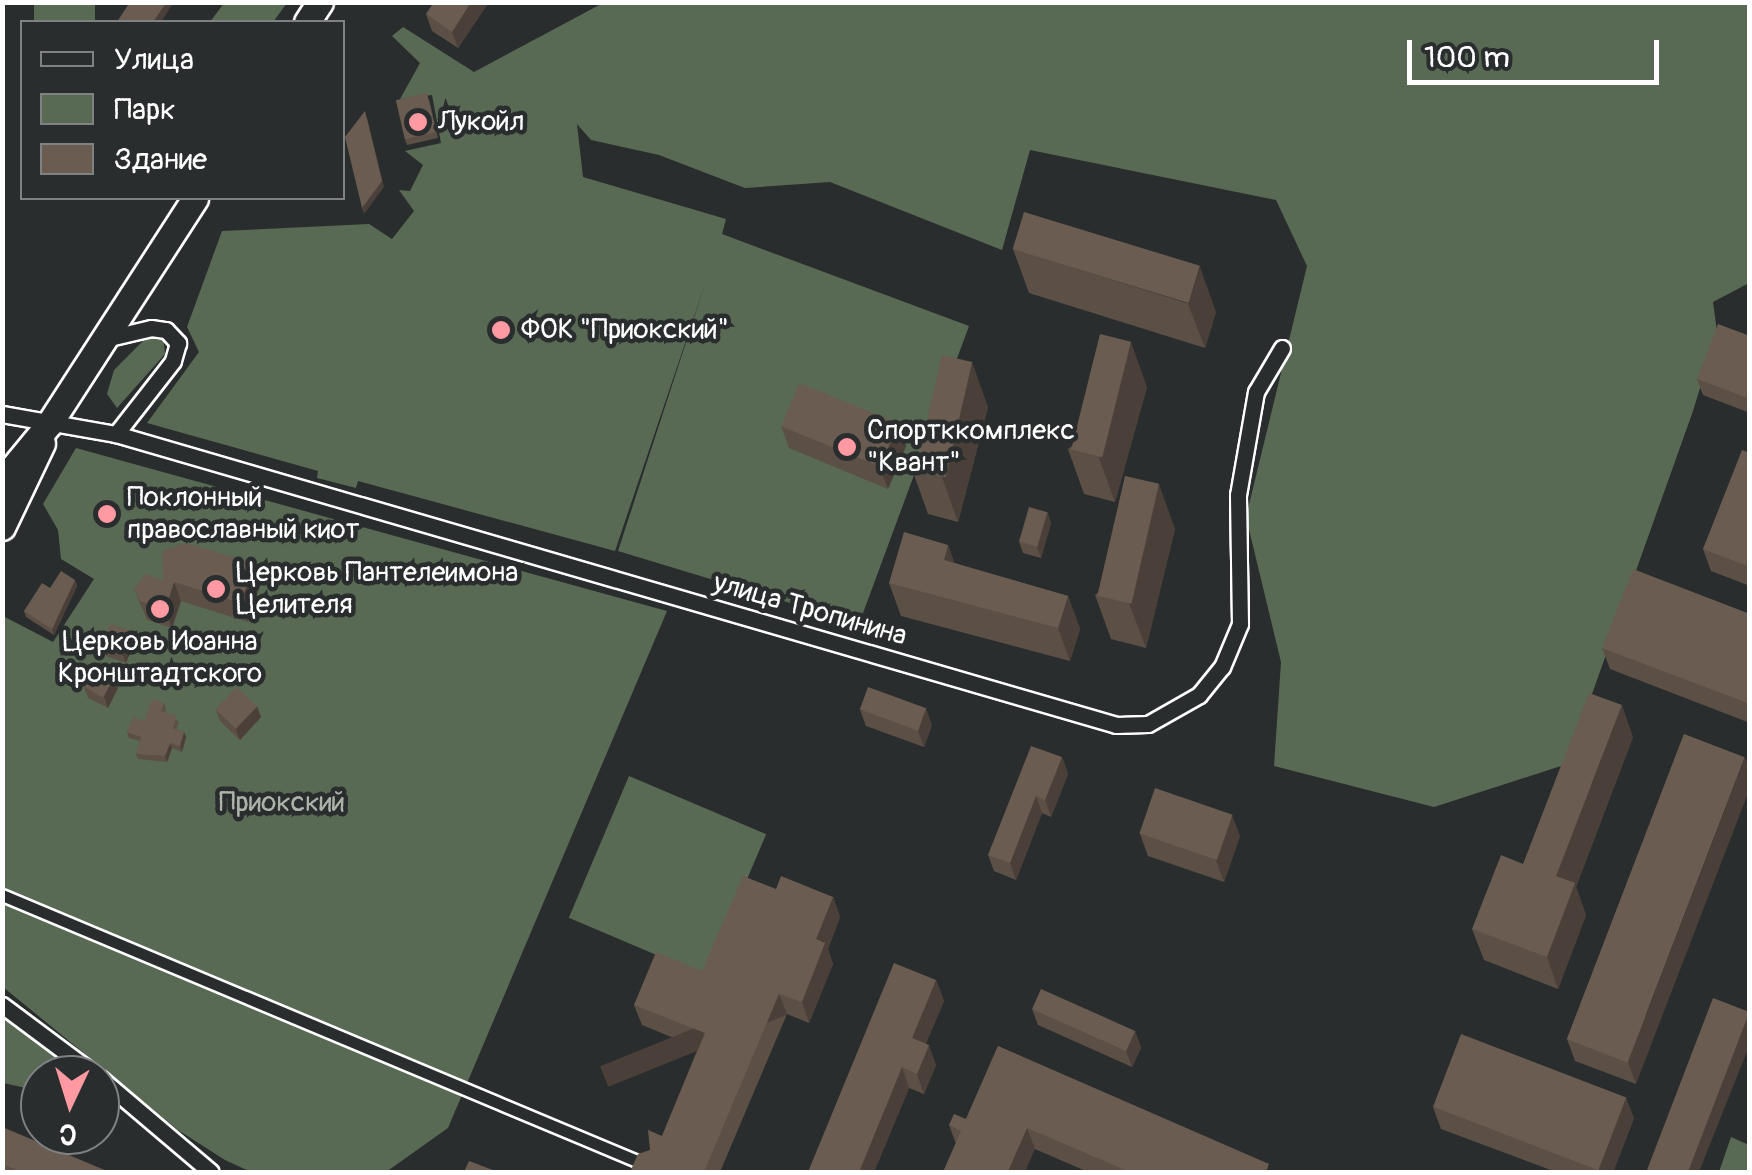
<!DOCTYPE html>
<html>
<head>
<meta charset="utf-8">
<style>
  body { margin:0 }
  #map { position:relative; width:1752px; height:1175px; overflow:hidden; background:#2a2d2e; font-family:Pangolin,sans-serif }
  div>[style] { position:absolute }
  .green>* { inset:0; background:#596a54; transform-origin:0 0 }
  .roads { filter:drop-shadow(2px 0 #fff) drop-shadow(-2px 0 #fff) drop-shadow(0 2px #fff) drop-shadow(0 -2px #fff) }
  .pedestrian>* { height:11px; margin:-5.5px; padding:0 5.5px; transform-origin:5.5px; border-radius:5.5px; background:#2a2d2e }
  .minor>* { height:15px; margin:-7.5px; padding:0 7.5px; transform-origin:7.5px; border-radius:7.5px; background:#2a2d2e }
  .primary>* { height:25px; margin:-12.5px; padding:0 12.5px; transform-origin:12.5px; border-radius:12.5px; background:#2a2d2e }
  .wall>* { inset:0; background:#5b4f46 }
  .shaded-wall>* { inset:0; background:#4a4039; transform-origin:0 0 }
  .building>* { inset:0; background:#6a5c51; transform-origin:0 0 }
  .dots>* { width:28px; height:28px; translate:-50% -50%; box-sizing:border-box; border:5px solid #2a2d2e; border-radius:50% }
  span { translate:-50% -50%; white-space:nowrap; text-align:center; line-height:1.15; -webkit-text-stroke:9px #2a2d2e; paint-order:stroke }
  .poi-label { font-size:28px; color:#fff }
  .left { translate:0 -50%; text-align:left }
  .street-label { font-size:28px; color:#fff }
  .park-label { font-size:28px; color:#acb4aa }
  .frame { position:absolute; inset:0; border:5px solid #fff; pointer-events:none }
  .legend { position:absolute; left:20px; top:20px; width:325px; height:180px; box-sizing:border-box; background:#2a2d2e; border:2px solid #7f8182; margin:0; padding:12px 18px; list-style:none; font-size:30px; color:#fff }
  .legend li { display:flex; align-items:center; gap:20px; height:50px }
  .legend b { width:50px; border:2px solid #7f8182 }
  .north { position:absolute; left:20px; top:1055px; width:100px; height:100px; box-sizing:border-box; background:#2a2d2e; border:2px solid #7f8182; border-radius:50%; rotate:184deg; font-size:28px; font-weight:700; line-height:40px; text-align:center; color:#fff }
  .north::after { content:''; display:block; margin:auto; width:35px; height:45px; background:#ff9aa2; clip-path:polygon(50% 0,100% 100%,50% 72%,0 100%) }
  .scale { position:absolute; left:1407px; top:40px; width:252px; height:45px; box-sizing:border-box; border:5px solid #fff; border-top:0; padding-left:12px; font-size:30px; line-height:35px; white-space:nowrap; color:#fff; -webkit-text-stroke:8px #2a2d2e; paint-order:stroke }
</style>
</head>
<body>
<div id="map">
  <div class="green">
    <div style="left:34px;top:3px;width:61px;height:20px"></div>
    <div style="clip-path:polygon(224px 3px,224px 2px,287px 3px,273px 22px,210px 22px)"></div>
    <div style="clip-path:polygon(603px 3px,1749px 3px,1749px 283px,1713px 302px,1717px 332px,1693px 411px,1567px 764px,1434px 807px,1274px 766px,1281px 662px,1246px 517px,1307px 266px,1276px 200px,1030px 150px,1002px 250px,830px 182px,745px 188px,659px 155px,591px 140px,577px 124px,583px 177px,726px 219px,722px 234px,969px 326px,859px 624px,618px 551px,706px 281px,615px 551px,358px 481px,356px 488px,317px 478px,318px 471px,147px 423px,199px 352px,187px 327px,222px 231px,369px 224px,392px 239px,414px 211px,399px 190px,410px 191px,423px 165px,405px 151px,441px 143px,432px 95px,400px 99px,420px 63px,392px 36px,403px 27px,474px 72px)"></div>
    <div style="clip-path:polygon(150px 334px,163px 336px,165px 354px,117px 408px,107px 394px,114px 370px)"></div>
    <div style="clip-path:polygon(76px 448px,667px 611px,448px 1128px,386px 1172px,251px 1172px,225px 1160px,178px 1130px,3px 987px,3px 616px,53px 642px,94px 579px,61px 559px,58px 530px,43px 504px)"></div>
    <div style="left:629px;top:776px;width:149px;height:154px;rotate:23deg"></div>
    <div style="clip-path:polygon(2px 1016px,84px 1075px,40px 1075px,40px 1091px,3px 1083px)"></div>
    <div style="clip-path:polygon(1731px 1137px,1749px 1145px,1749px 1172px,1719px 1172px)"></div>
  </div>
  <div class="roads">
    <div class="pedestrian">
      <div style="left:2px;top:895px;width:701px;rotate:22.73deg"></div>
    </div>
    <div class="minor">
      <div style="left:105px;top:339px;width:47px;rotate:-13.4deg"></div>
      <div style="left:151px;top:328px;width:15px;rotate:8deg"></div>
      <div style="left:166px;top:330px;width:18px;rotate:47deg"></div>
      <div style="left:178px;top:343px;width:19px;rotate:106deg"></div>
      <div style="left:173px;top:361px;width:93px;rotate:128deg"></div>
      <div style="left:2px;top:414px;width:116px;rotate:10deg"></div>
      <div style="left:116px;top:434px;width:1041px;rotate:16.22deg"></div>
      <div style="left:1116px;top:725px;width:32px;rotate:-2deg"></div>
      <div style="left:1148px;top:724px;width:59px;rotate:-29.6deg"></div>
      <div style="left:1199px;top:695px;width:36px;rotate:-51deg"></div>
      <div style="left:1222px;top:667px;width:47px;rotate:-67.3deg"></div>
      <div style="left:1240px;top:624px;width:129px;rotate:-90.9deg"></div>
      <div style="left:1238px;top:495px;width:105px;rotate:-80.1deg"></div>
      <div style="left:1256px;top:392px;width:51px;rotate:-59.4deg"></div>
      <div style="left:2px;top:1005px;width:117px;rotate:36.7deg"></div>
      <div style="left:100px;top:1078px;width:145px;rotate:40.3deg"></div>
    </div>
    <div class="primary">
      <div style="left:307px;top:22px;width:24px;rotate:-57deg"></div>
      <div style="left:2px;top:481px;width:74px;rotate:-50.5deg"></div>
      <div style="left:49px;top:424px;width:269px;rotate:-57.1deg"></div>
      <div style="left:2px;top:527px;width:93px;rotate:-64.5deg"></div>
    </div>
  </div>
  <div class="wall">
    <div style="clip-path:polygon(489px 2px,458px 48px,432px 31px,426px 14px)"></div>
    <div style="clip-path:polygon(429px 99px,438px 138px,407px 145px,405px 140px)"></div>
    <div style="clip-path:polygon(1013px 249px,1216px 312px,1205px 348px,1029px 293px)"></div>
    <div style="clip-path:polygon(1750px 336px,1750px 413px,1703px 395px,1697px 379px)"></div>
    <div style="clip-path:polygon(1147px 387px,1115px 502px,1084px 494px,1068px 449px)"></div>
    <div style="clip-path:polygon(988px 407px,958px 522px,928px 514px,912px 469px)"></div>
    <div style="clip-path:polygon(898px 424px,906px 446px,888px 489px,789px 448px,781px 426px)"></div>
    <div style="clip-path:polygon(1750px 453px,1750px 586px,1711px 571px,1703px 549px)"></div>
    <div style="clip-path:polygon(1047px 512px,1051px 523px,1041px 558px,1023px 553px,1019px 542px)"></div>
    <div style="clip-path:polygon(1175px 529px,1146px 648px,1111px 639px,1095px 595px)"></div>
    <div style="clip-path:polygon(948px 545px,954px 563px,1068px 596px,1080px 629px,1070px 661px,901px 616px,889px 583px)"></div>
    <div style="clip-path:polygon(75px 580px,77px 586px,54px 635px,26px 617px,24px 611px,50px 588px)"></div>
    <div style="clip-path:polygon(163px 580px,261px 582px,248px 622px,181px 601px,172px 628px,147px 620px,134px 589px)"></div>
    <div style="clip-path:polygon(1750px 614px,1750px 723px,1610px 669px,1602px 648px)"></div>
    <div style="clip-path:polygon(130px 631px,134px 642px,126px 663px,106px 656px,102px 645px)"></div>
    <div style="clip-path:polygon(114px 677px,118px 688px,108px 708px,88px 698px,84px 687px)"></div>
    <div style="clip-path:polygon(164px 703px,166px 708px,165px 712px,179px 722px,176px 729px,184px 732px,186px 737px,182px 752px,172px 748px,167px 762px,138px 759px,136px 754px,140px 741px,129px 738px,127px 732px,144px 721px)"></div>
    <div style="clip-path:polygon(216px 710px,261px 717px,240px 740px,220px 721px)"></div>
    <div style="clip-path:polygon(860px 710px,932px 725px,924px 747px,866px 726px)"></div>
    <div style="clip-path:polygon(1684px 734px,1636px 1084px,1575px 1061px,1567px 1039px)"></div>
    <div style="clip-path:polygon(1633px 737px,1576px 887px,1586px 915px,1558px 989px,1484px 960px,1472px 929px,1523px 864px)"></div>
    <div style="clip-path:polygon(1062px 757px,1068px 774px,1051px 817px,1042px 813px,1016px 880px,994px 871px,988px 855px)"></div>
    <div style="clip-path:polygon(1140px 834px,1240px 836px,1224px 882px,1148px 856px)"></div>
    <div style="clip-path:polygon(776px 889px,833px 897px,840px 917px,828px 949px,833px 964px,809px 1023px,787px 1014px,720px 1172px,630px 1172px,662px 1136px,698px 1048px,642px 1025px,634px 1005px,702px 971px)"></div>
    <div style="clip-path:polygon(936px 980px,944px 1001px,926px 1043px,936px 1065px,924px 1094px,909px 1088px,874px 1172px,808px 1172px)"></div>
    <div style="clip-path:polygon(1032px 1009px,1135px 1031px,1141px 1048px,1132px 1067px,1038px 1025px)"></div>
    <div style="clip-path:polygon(998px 1046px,1272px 1172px,1088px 1172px,1035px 1149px,956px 1144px,949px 1125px,966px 1119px)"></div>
    <div style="clip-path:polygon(1433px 1107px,1634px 1118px,1613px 1172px,1556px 1172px,1441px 1129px)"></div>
    <div style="clip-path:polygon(2px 1127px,109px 1172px,2px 1172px)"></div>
  </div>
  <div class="shaded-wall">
    <div style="clip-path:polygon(167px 2px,174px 2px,161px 22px,153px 22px)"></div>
    <div style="clip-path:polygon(471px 2px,489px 2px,458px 48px,452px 32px)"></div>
    <div style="clip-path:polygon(367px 117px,384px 187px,364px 214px,362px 208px)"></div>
    <div style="clip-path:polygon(1200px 267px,1216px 312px,1205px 348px,1188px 304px)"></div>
    <div style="clip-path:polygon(1131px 342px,1147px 387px,1115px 502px,1099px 458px)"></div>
    <div style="clip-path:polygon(972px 362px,988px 407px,958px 522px,942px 477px)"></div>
    <div style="clip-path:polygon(898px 424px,906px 446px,888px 489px,880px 468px)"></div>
    <div style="clip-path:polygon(1159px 484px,1175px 529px,1146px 648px,1129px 603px)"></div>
    <div style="clip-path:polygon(1047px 512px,1051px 523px,1041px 558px,1037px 547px)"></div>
    <div style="clip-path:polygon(948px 545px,960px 578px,944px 560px)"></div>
    <div style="clip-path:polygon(254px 563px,261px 582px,248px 622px,241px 603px)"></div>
    <div style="clip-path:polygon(75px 580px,77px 586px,54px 635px,52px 629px)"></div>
    <div style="clip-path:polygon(174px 582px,181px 601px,172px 628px,165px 610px)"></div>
    <div style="clip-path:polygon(1068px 596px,1080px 629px,1070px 661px,1058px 628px)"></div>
    <div style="clip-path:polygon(130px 631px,134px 642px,126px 663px,122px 652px)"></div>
    <div style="clip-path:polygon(114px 677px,118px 688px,108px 708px,104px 697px)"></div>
    <div style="clip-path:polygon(1622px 705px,1633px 737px,1576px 887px,1586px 915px,1558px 989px,1547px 957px,1556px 876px)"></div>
    <div style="clip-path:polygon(257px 706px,261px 717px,240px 740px,236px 729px)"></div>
    <div style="clip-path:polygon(926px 708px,932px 725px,924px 747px,918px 731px)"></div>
    <div style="clip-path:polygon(184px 732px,186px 737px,182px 752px,180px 746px)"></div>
    <div style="clip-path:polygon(170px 743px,172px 748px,167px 762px,165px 756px)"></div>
    <div style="clip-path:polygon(1062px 757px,1068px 774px,1051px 817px,1045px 800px)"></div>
    <div style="clip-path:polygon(1745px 757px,1750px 770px,1750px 788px,1636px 1084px,1628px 1062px)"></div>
    <div style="clip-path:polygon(1036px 796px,1042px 813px,1016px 880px,1010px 863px)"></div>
    <div style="clip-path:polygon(1232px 815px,1240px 836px,1224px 882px,1216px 860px)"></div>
    <div style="clip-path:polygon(833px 897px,840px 917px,828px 949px,833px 964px,809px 1023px,802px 1002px,816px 939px)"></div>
    <div style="clip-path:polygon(936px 980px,944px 1001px,920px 1058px,912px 1038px)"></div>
    <div style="left:779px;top:994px;width:22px;height:193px;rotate:68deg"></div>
    <div style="clip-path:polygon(1749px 1012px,1750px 1044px,1699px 1172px,1687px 1172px)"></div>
    <div style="clip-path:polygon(1135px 1031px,1141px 1048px,1132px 1067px,1126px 1051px)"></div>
    <div style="clip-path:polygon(929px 1045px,936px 1065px,924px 1094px,917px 1074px)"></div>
    <div style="clip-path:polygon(902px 1067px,909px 1088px,874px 1172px,859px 1172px)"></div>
    <div style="clip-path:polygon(1626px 1097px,1634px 1118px,1613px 1172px,1599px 1172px,1598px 1170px)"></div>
    <div style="clip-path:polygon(1027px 1128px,1035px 1149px,1025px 1172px,1008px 1172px)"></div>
  </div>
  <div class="building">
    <div style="clip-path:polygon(130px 2px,167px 2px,153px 22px,117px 22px)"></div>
    <div style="clip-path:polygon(434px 2px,471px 2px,452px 32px,426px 14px)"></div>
    <div style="left:427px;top:93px;width:40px;height:32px;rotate:77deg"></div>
    <div style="clip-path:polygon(365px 111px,382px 181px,362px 208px,345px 137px)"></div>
    <div style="left:1024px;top:212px;width:184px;height:39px;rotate:17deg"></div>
    <div style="clip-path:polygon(1718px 324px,1750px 336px,1750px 399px,1697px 379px)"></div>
    <div style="left:1100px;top:334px;width:32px;height:119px;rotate:14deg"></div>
    <div style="left:942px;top:355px;width:31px;height:118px;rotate:13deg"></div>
    <div style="left:799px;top:383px;width:107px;height:47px;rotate:22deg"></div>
    <div style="clip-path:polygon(1742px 450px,1750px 453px,1750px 567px,1703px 549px)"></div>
    <div style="left:1125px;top:476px;width:35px;height:123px;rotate:13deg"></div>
    <div style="left:1029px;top:507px;width:19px;height:36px;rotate:16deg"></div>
    <div style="clip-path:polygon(904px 532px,948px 545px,944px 560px,1068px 596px,1058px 628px,889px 583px)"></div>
    <div style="clip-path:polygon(185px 543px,254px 563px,241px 603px,174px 582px,165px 610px,140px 601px,134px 589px,145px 574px,163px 580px,162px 551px)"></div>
    <div style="clip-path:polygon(1633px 569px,1750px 614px,1750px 704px,1602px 648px)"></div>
    <div style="clip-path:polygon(61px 571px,75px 580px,52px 629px,24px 611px,42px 583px,50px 588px)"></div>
    <div style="left:110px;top:624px;width:21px;height:22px;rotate:19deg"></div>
    <div style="left:94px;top:666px;width:23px;height:23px;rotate:29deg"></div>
    <div style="left:237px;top:687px;width:28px;height:31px;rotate:44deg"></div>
    <div style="left:868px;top:687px;width:62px;height:24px;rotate:20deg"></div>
    <div style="clip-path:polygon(1589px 693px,1622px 705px,1556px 876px,1575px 883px,1547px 957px,1472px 929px,1501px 855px,1523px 864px)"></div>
    <div style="clip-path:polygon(152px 699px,164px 703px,161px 711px,177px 716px,173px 728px,184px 732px,180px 746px,170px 743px,165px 756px,136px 754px,141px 737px,127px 732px,133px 717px,144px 721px)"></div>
    <div style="left:1684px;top:734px;width:65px;height:327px;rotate:21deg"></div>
    <div style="clip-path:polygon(1031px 746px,1062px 757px,1045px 800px,1036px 796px,1010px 863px,988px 855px)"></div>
    <div style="left:1155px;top:788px;width:82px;height:48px;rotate:19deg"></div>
    <div style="clip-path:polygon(743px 876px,776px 889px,781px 876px,833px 897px,816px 939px,825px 943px,802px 1002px,779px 994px,704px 1172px,630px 1172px,638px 1154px,650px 1150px,648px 1130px,662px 1136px,705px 1033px,634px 1005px,656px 952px,702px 971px)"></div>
    <div style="clip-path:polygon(894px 963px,936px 980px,912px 1038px,929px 1045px,917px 1074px,902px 1067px,859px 1172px,808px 1172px)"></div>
    <div style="left:1041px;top:989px;width:103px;height:22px;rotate:24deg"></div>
    <div style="left:1713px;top:998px;width:39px;height:186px;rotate:21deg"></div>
    <div style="left:1461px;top:1034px;width:177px;height:78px;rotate:21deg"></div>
    <div style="clip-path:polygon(998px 1046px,1269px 1164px,1266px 1172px,1130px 1172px,1027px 1128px,1008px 1172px,943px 1172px,961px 1131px,949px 1125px,954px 1114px,966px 1119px)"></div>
    <div style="clip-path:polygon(2px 1127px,109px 1172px,22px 1172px,2px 1164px)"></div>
    <div style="clip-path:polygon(469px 1161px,498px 1172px,464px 1172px)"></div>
  </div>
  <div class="dots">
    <div style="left:418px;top:122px;background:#ff9aa2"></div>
    <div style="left:501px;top:330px;background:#ff9aa2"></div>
    <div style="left:847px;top:447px;background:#ff9aa2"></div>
    <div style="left:107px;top:514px;background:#ff9aa2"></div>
    <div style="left:216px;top:589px;background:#ff9aa2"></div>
    <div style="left:160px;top:609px;background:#ff9aa2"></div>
  </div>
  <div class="poi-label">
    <span class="left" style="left:438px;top:122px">Лукойл</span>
    <span class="left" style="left:521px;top:330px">ФОК "Приокский"</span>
    <span class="left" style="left:867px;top:447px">Спортккомплекс<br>"Квант"</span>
    <span class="left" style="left:127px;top:514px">Поклонный<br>православный киот</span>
    <span class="left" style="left:236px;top:589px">Церковь Пантелеимона<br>Целителя</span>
    <span style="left:160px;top:658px">Церковь Иоанна<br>Кронштадтского</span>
  </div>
  <div class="street-label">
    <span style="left:810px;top:610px;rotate:16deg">улица Тропинина</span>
  </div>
  <div class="park-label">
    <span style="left:282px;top:803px">Приокский</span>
  </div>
  <div class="frame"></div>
  <ul class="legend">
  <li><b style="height:12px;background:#2a2d2e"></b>Улица</li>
  <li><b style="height:28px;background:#596a54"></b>Парк</li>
  <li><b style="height:28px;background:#6a5c51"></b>Здание</li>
  </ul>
  <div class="north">С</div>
  <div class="scale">100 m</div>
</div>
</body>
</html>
